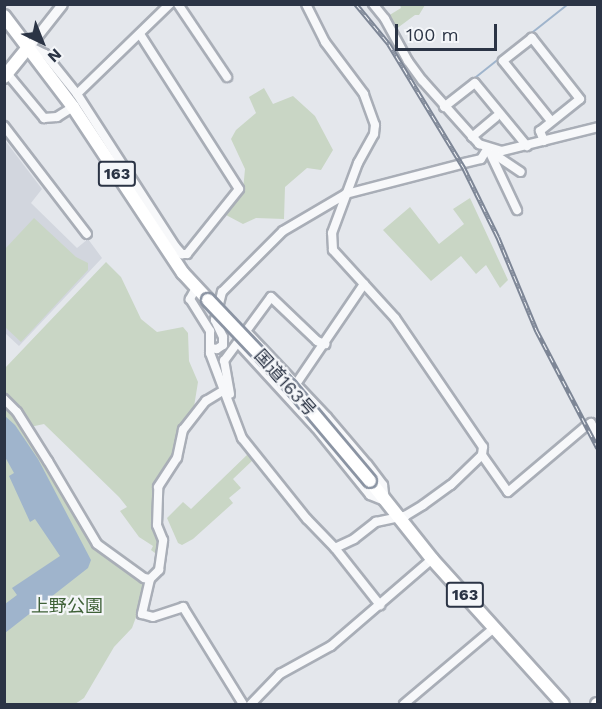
<!DOCTYPE html>
<html>
<head>
<meta charset="utf-8">
<style>
  body { margin:0 }
  #map { position:relative; width:602px; height:709px; overflow:hidden; background:#e4e7ec; font-family:"Work Sans","Noto Sans JP",sans-serif }
  div>[style] { position:absolute }
  .built>* { inset:0; background:#d2d6de }
  .green>* { inset:0; background:#c9d6c5 }
  .water>* { inset:0; background:#9fb4cc }
  .stream>* { height:2px; margin:-1px; padding:0 1px; transform-origin:1px; border-radius:1px; background:#9fb4cc }
  .roads { filter:drop-shadow(2px 0 #a9aeb7) drop-shadow(-2px 0 #a9aeb7) drop-shadow(0 2px #a9aeb7) drop-shadow(0 -2px #a9aeb7) }
  .minor>* { height:8px; margin:-4px; padding:0 4px; transform-origin:4px; border-radius:4px; background:#f7f8fa }
  .tertiary>* { height:9px; margin:-4.5px; padding:0 4.5px; transform-origin:4.5px; border-radius:4.5px; background:#f7f8fa }
  .trunk>* { height:12px; margin:-6px; padding:0 6px; transform-origin:6px; border-radius:6px; background:#fff }
  .rail>* { height:4.5px; margin-top:-2.25px; transform-origin:0; background:repeating-linear-gradient(90deg,#f4f6f9 0 7px,#7d8696 0 14px); box-sizing:border-box; border-block:2px solid #7d8696 }
  .bridges { filter:drop-shadow(2px 0 #8b94a3) drop-shadow(-2px 0 #8b94a3) drop-shadow(0 2px #8b94a3) drop-shadow(0 -2px #8b94a3) }
  .trunk-bridge>* { height:12px; margin:-6px; padding:0 6px; transform-origin:6px; border-radius:6px; background:#fff }
  span { translate:-50% -50%; white-space:nowrap; text-align:center; line-height:1.15; -webkit-text-stroke:4.5px #f4f6f9; paint-order:stroke }
  .shield-label span { padding:2px 4px; background:#f4f6f9; border:2px solid; border-radius:4px; -webkit-text-stroke-width:0 }
  .shield-label { font-size:16px; color:#2b3445; font-weight:700 }
  .street-label { font-size:18px; color:#2b3445 }
  .park-label { font-size:18px; color:#3f6138 }
  .frame { position:absolute; inset:0; border:6px solid #2b3445; pointer-events:none }
  .north { position:absolute; left:12px; top:12px; width:60px; height:60px; -webkit-text-stroke:4px #f4f6f9; paint-order:stroke; rotate:137deg; font-size:16px; font-weight:700; line-height:24px; text-align:center; color:#2b3445 }
  .north::after { content:''; display:block; margin:auto; width:21px; height:27px; background:#2b3445; clip-path:polygon(50% 0,100% 100%,50% 72%,0 100%) }
  .scale { position:absolute; left:395px; top:24px; width:102px; height:27px; box-sizing:border-box; border:3px solid #2b3445; border-top:0; padding-left:8px; font-size:18px; line-height:21px; white-space:nowrap; color:#2b3445; -webkit-text-stroke:4px #f4f6f9; paint-order:stroke }
</style>
</head>
<body>
<div id="map">
  <div class="built">
    <div style="clip-path:polygon(4px 139px,42px 189px,31px 203px,77px 248px,88px 239px,102px 258px,19px 346px,5px 333px)"></div>
  </div>
  <div class="green">
    <div style="clip-path:polygon(400px 5px,425px 5px,419px 15px,415px 15px,396px 29px,388px 16px,401px 8px)"></div>
    <div style="clip-path:polygon(264px 88px,273px 104px,293px 96px,315px 116px,333px 150px,321px 170px,307px 168px,285px 187px,284px 219px,256px 218px,243px 224px,226px 215px,243px 190px,245px 169px,231px 139px,236px 130px,256px 113px,249px 97px)"></div>
    <div style="clip-path:polygon(470px 198px,508px 280px,500px 288px,486px 265px,476px 274px,461px 256px,431px 281px,383px 230px,410px 207px,439px 244px,464px 224px,453px 209px)"></div>
    <div style="clip-path:polygon(34px 218px,76px 257px,88px 263px,88px 270px,21px 342px,5px 327px,5px 249px)"></div>
    <div style="clip-path:polygon(106px 262px,121px 277px,141px 319px,157px 332px,183px 327px,188px 333px,189px 361px,198px 382px,193px 413px,175px 457px,156px 485px,159px 556px,151px 550px,153px 546px,139px 537px,120px 511px,127px 507px,119px 497px,44px 424px,30px 427px,5px 394px,5px 368px)"></div>
    <div style="clip-path:polygon(10px 410px,90px 540px,101px 553px,145px 584px,146px 590px,132px 628px,114px 647px,84px 698px,75px 704px,5px 704px,4px 411px)"></div>
    <div style="clip-path:polygon(249px 453px,254px 459px,233px 479px,241px 488px,229px 498px,233px 503px,193px 539px,182px 545px,178px 543px,167px 518px,183px 502px,191px 509px)"></div>
  </div>
  <div class="water">
    <div style="clip-path:polygon(5px 416px,15px 425px,38px 459px,91px 560px,88px 568px,5px 633px,5px 604px,17px 595px,12px 588px,60px 556px,35px 519px,30px 522px,9px 476px,14px 473px,5px 457px)"></div>
  </div>
  <div class="stream">
    <div style="left:471px;top:81px;width:124px;rotate:-38.4deg"></div>
  </div>
  <div class="roads">
    <div class="minor">
      <div style="left:178px;top:4px;width:88px;rotate:56.1deg"></div>
      <div style="left:373px;top:4px;width:19px;rotate:51deg"></div>
      <div style="left:385px;top:19px;width:48px;rotate:61.3deg"></div>
      <div style="left:408px;top:61px;width:24px;rotate:54deg"></div>
      <div style="left:422px;top:80px;width:86px;rotate:48.3deg"></div>
      <div style="left:479px;top:144px;width:24px;rotate:17deg"></div>
      <div style="left:502px;top:151px;width:99px;rotate:-14deg"></div>
      <div style="left:29px;top:46px;width:18px;rotate:27deg"></div>
      <div style="left:45px;top:54px;width:51px;rotate:51.3deg"></div>
      <div style="left:77px;top:94px;width:181px;rotate:57.2deg"></div>
      <div style="left:175px;top:246px;width:11px;rotate:49deg"></div>
      <div style="left:182px;top:254px;width:5px"></div>
      <div style="left:187px;top:254px;width:83px;rotate:-51.3deg"></div>
      <div style="left:239px;top:189px;width:184px;rotate:-122.6deg"></div>
      <div style="left:6px;top:72px;width:60px;rotate:50.4deg"></div>
      <div style="left:44px;top:118px;width:13px;rotate:-4deg"></div>
      <div style="left:57px;top:117px;width:19px;rotate:-32deg"></div>
      <div style="left:77px;top:94px;width:129px;rotate:-44.1deg"></div>
      <div style="left:444px;top:107px;width:39px;rotate:-38deg"></div>
      <div style="left:475px;top:83px;width:82px;rotate:50.5deg"></div>
      <div style="left:4px;top:126px;width:136px;rotate:52.5deg"></div>
      <div style="left:472px;top:137px;width:31px;rotate:-40deg"></div>
      <div style="left:544px;top:141px;width:11px;rotate:-112deg"></div>
      <div style="left:540px;top:131px;width:51px;rotate:-38.7deg"></div>
      <div style="left:580px;top:99px;width:78px;rotate:-128.2deg"></div>
      <div style="left:532px;top:38px;width:37px;rotate:142deg"></div>
      <div style="left:503px;top:61px;width:77px;rotate:51.3deg"></div>
      <div style="left:494px;top:154px;width:32px;rotate:34deg"></div>
      <div style="left:491px;top:155px;width:61px;rotate:64.7deg"></div>
      <div style="left:464px;top:163px;width:17px;rotate:-13deg"></div>
      <div style="left:481px;top:159px;width:13px;rotate:-58deg"></div>
      <div style="left:196px;top:288px;width:13px;rotate:119deg"></div>
      <div style="left:190px;top:299px;width:38px;rotate:58deg"></div>
      <div style="left:210px;top:331px;width:22px;rotate:90deg"></div>
      <div style="left:210px;top:353px;width:91px;rotate:69.4deg"></div>
      <div style="left:242px;top:438px;width:104px;rotate:51.3deg"></div>
      <div style="left:307px;top:519px;width:40px;rotate:46deg"></div>
      <div style="left:335px;top:548px;width:21px;rotate:-25deg"></div>
      <div style="left:354px;top:539px;width:28px;rotate:-38deg"></div>
      <div style="left:376px;top:522px;width:30px;rotate:-12deg"></div>
      <div style="left:405px;top:516px;width:21px;rotate:-31deg"></div>
      <div style="left:423px;top:505px;width:34px;rotate:-36deg"></div>
      <div style="left:451px;top:485px;width:43px;rotate:-44.1deg"></div>
      <div style="left:482px;top:455px;width:8px;rotate:-83deg"></div>
      <div style="left:483px;top:447px;width:156px;rotate:-124.3deg"></div>
      <div style="left:395px;top:318px;width:92px;rotate:-132.4deg"></div>
      <div style="left:333px;top:250px;width:17px;rotate:-93deg"></div>
      <div style="left:332px;top:233px;width:75px;rotate:-69.6deg"></div>
      <div style="left:358px;top:163px;width:33px;rotate:-61deg"></div>
      <div style="left:374px;top:134px;width:9px;rotate:-84deg"></div>
      <div style="left:375px;top:125px;width:33px;rotate:-110deg"></div>
      <div style="left:364px;top:94px;width:65px;rotate:-126.9deg"></div>
      <div style="left:325px;top:42px;width:42px;rotate:-116.6deg"></div>
      <div style="left:238px;top:343px;width:115px;rotate:47.5deg"></div>
      <div style="left:316px;top:428px;width:86px;rotate:51.1deg"></div>
      <div style="left:370px;top:495px;width:16px;rotate:22deg"></div>
      <div style="left:385px;top:501px;width:16px;rotate:-97deg"></div>
      <div style="left:383px;top:485px;width:26px;rotate:-127deg"></div>
      <div style="left:367px;top:464px;width:62px;rotate:-130.4deg"></div>
      <div style="left:327px;top:417px;width:118px;rotate:-133.3deg"></div>
      <div style="left:210px;top:348px;width:7px;rotate:8deg"></div>
      <div style="left:217px;top:349px;width:7px;rotate:-34deg"></div>
      <div style="left:223px;top:345px;width:8px;rotate:-90deg"></div>
      <div style="left:223px;top:337px;width:19px;rotate:-115deg"></div>
      <div style="left:215px;top:320px;width:29px;rotate:-76deg"></div>
      <div style="left:222px;top:292px;width:86px;rotate:-45deg"></div>
      <div style="left:283px;top:231px;width:73px;rotate:-30.4deg"></div>
      <div style="left:346px;top:194px;width:116px;rotate:-14.5deg"></div>
      <div style="left:296px;top:384px;width:121px;rotate:-55.8deg"></div>
      <div style="left:230px;top:394px;width:34px;rotate:-100deg"></div>
      <div style="left:224px;top:361px;width:79px;rotate:-53.7deg"></div>
      <div style="left:271px;top:297px;width:64px;rotate:43.7deg"></div>
      <div style="left:317px;top:341px;width:9px;rotate:21deg"></div>
      <div style="left:4px;top:399px;width:18px;rotate:45deg"></div>
      <div style="left:17px;top:412px;width:58px;rotate:57.7deg"></div>
      <div style="left:48px;top:461px;width:96px;rotate:59.4deg"></div>
      <div style="left:97px;top:544px;width:58px;rotate:35.9deg"></div>
      <div style="left:144px;top:578px;width:6px;rotate:9deg"></div>
      <div style="left:150px;top:579px;width:13px;rotate:-45deg"></div>
      <div style="left:159px;top:570px;width:30px;rotate:-82deg"></div>
      <div style="left:163px;top:540px;width:16px;rotate:-112deg"></div>
      <div style="left:157px;top:525px;width:38px;rotate:-88deg"></div>
      <div style="left:158px;top:487px;width:35px;rotate:-57deg"></div>
      <div style="left:177px;top:458px;width:29px;rotate:-78deg"></div>
      <div style="left:183px;top:430px;width:37px;rotate:-52deg"></div>
      <div style="left:206px;top:401px;width:21px;rotate:-31deg"></div>
      <div style="left:482px;top:455px;width:45px;rotate:54.9deg"></div>
      <div style="left:508px;top:492px;width:101px;rotate:-40.2deg"></div>
      <div style="left:585px;top:427px;width:7px;rotate:-34deg"></div>
      <div style="left:591px;top:423px;width:15px;rotate:62deg"></div>
      <div style="left:335px;top:548px;width:73px;rotate:51.7deg"></div>
      <div style="left:150px;top:579px;width:36px;rotate:103deg"></div>
      <div style="left:142px;top:614px;width:11px;rotate:15deg"></div>
      <div style="left:153px;top:617px;width:32px;rotate:-18deg"></div>
      <div style="left:183px;top:607px;width:114px;rotate:58.3deg"></div>
      <div style="left:251px;top:704px;width:42px;rotate:-46deg"></div>
      <div style="left:280px;top:674px;width:58px;rotate:-28.8deg"></div>
      <div style="left:331px;top:646px;width:133px;rotate:-40.7deg"></div>
      <div style="left:404px;top:704px;width:119px;rotate:-40.2deg"></div>
    </div>
    <div class="tertiary">
      <div style="left:29px;top:46px;width:53px;rotate:-51.8deg"></div>
    </div>
    <div class="trunk">
      <div style="left:4px;top:16px;width:114px;rotate:52.8deg"></div>
      <div style="left:73px;top:107px;width:199px;rotate:56.5deg"></div>
      <div style="left:183px;top:273px;width:37px;rotate:47deg"></div>
      <div style="left:4px;top:77px;width:40px;rotate:-51deg"></div>
      <div style="left:370px;top:481px;width:100px;rotate:51.5deg"></div>
      <div style="left:432px;top:559px;width:195px;rotate:47.9deg"></div>
      <div style="left:597px;top:704px;width:1px"></div>
    </div>
  </div>
  <div class="rail">
    <div style="left:356px;top:4px;width:52px;rotate:50.5deg"></div>
    <div style="left:389px;top:44px;width:145px;rotate:58.8deg"></div>
    <div style="left:464px;top:168px;width:77px;rotate:63.8deg"></div>
    <div style="left:498px;top:237px;width:102px;rotate:67.5deg"></div>
    <div style="left:537px;top:331px;width:132px;rotate:62.5deg"></div>
    <div style="left:4px;top:5px;width:1px;rotate:-45deg"></div>
  </div>
  <div class="bridges">
    <div class="trunk-bridge">
      <div style="left:208px;top:300px;width:119px;rotate:46.4deg"></div>
      <div style="left:290px;top:386px;width:124px;rotate:49.9deg"></div>
    </div>
  </div>
  <div class="shield-label">
    <span style="left:117px;top:174px">163</span>
    <span style="left:465px;top:595px">163</span>
  </div>
  <div class="street-label">
    <span style="left:285px;top:383px;rotate:48deg">国道163号</span>
  </div>
  <div class="park-label">
    <span style="left:67px;top:606px">上野公園</span>
  </div>
  <div class="frame"></div>
  <div class="north">N</div>
  <div class="scale">100 m</div>
</div>
</body>
</html>
